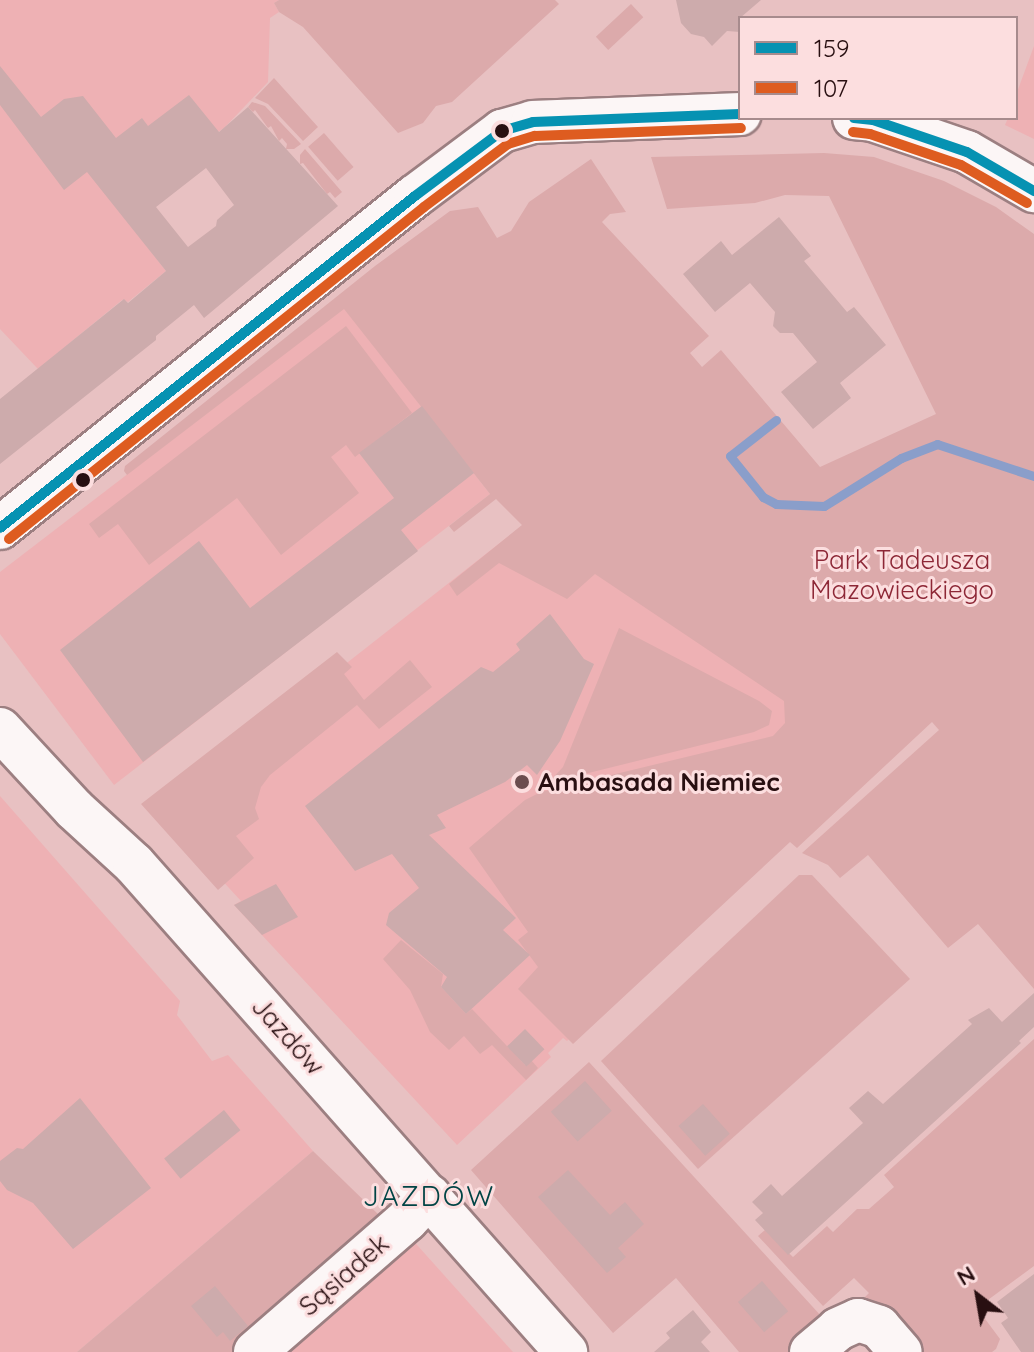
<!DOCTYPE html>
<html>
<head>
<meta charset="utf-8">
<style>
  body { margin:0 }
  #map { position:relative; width:1034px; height:1352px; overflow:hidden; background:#e8c1c2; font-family:Quicksand,sans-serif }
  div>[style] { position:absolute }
  .built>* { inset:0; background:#eeb1b4 }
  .green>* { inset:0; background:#dcaaab; transform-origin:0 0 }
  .stream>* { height:9px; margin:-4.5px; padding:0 4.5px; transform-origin:4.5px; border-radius:4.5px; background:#8a9eca }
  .building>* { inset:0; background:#cdabac; transform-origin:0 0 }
  .roads { filter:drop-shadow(2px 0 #9c7f81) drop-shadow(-2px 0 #9c7f81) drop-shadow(0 2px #9c7f81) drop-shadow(0 -2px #9c7f81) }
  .minor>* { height:42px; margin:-21px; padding:0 21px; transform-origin:21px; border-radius:21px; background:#fcf6f6 }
  .bus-1>* { height:10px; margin:-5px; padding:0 5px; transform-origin:5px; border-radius:5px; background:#0692b2 }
  .bus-2>* { height:10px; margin:-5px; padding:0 5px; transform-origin:5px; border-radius:5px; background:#de5c20 }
  .dots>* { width:22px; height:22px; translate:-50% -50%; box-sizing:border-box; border:4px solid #fcdedf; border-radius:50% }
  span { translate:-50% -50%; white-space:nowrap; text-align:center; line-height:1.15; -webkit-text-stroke:6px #fcdedf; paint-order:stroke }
  .park-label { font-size:26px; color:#8d2736 }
  .poi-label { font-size:26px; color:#280f11; font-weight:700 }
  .left { translate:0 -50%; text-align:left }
  .street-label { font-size:26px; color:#280f11 }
  .neighbourhood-label { font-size:28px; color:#004445; letter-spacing:2px }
  .legend { position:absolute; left:738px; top:16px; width:280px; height:104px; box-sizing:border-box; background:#fcdedf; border:2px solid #a78b8d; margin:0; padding:10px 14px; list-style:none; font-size:24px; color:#280f11 }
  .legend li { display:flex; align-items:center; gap:16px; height:40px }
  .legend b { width:40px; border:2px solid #a78b8d }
  .north { position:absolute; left:938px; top:1256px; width:80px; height:80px; -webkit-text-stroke:6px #fcdedf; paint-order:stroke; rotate:329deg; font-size:22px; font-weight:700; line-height:32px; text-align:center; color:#280f11 }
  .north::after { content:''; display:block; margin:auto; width:28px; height:36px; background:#280f11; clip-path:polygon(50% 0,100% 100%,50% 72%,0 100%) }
</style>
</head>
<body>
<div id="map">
  <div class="built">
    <div style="clip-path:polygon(0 0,279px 0,274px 3px,279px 12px,270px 18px,268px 82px,225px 127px,118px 209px,166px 271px,128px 302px,122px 300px,38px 369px,0 329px)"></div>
    <div style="clip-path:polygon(1034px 46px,1034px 139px,1005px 125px,1008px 118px,1016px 118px,1016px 95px)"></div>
    <div style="clip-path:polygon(344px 308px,490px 494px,114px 785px,0 634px,0 572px)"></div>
    <div style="clip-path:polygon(616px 452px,880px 752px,567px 1041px,563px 1038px,548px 1053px,551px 1057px,457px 1145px,234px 905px,241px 901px,158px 811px)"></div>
    <div style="clip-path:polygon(0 796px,180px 1001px,177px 1015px,212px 1061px,228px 1055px,313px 1151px,77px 1352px,0 1352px)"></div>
    <div style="clip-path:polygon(409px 1236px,513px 1352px,276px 1352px)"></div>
  </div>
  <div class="green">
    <div style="clip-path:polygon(279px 0,555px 0,559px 4px,452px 102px,436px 106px,423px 123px,398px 133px,303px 27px,279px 12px,274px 3px)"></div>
    <div style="left:631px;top:4px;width:18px;height:48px;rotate:47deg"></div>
    <div style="clip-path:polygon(274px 78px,318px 127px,303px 141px,268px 104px,255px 98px)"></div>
    <div style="clip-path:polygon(252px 102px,265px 106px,301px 144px,294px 149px,286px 149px,287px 144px,282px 138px,279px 141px,271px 126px,268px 128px,255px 110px,253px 112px,248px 107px)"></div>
    <div style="left:324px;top:133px;width:45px;height:21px;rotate:49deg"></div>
    <div style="clip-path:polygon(305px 149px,342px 192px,335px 198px,330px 192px,327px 194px,303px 163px,300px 164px,300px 155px)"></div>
    <div style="clip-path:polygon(824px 153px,874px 157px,944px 181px,996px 207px,1034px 234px,1034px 989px,978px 924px,948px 948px,868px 855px,840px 878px,828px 865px,802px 853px,939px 730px,932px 722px,797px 848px,790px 842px,573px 1044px,518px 989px,538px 967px,518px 940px,528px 932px,469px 848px,525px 800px,541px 792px,773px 736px,785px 723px,784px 701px,595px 574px,567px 599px,499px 563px,457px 596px,449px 584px,522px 525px,496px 499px,454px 532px,449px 526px,490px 494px,344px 309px,127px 475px,124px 471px,125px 466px,375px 266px,450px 211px,478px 207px,497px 238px,511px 231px,529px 202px,591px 159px,626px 212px,610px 214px,602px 222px,709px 336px,690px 353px,702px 367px,721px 350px,820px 467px,936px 414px,829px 196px,785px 195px,755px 203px,667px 209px,651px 157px)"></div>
    <div style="clip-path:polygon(346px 326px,412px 413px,355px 457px,346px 445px,331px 457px,359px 493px,281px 555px,237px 498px,149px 565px,118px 524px,99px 538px,89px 524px)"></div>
    <div style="clip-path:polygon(619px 628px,759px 701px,772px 711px,769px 725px,754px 732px,548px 783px,563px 767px)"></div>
    <div style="clip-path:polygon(337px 652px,352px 667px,344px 674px,364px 700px,410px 660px,432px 687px,379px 729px,357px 705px,270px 775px,261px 787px,255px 808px,259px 819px,236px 836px,254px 858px,218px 890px,141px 804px)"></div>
    <div style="clip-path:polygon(799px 875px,812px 875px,910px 979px,698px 1169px,601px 1061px)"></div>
    <div style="clip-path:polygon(401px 940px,443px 974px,441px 987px,466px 1014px,472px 1009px,525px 1065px,531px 1060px,538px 1068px,526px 1080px,492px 1045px,480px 1054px,464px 1036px,449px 1050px,430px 1032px,410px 990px,383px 959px)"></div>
    <div style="clip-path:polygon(1034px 1039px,1034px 1266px,977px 1308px,1000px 1339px,996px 1349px,992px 1352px,919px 1352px,864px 1298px,869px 1293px,854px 1278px,823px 1306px,758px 1236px,765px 1230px,793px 1257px,827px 1226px,833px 1232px,857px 1209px,869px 1209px,894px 1187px,884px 1175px)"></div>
    <div style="clip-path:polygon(589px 1062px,822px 1317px,799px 1352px,739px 1352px,676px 1278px,613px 1333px,471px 1170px)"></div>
    <div style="clip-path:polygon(313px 1151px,381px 1217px,239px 1352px,77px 1352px)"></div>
  </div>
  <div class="stream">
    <div style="left:776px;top:420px;width:58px;rotate:142deg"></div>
    <div style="left:730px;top:456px;width:53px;rotate:51.2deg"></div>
    <div style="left:763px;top:497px;width:15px;rotate:28deg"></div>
    <div style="left:776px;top:504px;width:48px;rotate:2.4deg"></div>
    <div style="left:824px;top:506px;width:91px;rotate:-31.9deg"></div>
    <div style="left:901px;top:458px;width:39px;rotate:-21deg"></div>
    <div style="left:937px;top:444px;width:102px;rotate:18.3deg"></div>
  </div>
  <div class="building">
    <div style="clip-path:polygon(676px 0,761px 0,740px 18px,740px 32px,727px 31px,712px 46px,704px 37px,691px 34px,681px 23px)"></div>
    <div style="clip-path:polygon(evenodd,0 66px,41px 117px,64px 99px,83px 96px,116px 138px,142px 118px,148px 126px,189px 95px,219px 132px,248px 107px,338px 206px,204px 318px,194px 305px,156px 336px,156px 340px,0 464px,0 399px,124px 299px,128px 303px,166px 271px,87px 172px,64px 190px,0 105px,0 66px,206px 168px,234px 205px,217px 220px,216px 226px,188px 247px,156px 207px,206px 168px)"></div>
    <div style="clip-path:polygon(779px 217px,811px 256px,804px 261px,847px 312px,854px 307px,886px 345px,840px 383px,851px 398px,813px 429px,781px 392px,817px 362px,793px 333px,780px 333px,773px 326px,775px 312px,750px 283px,715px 312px,683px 274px,721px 241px,732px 255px)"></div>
    <div style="clip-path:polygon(422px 406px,474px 473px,401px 530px,418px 551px,143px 762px,60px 650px,199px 541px,250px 608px,394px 498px,359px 453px)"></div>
    <div style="clip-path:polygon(550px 614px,584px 659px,594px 664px,560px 741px,537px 775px,527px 765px,505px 782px,437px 815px,446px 828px,429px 835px,516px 918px,503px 930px,530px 955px,466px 1014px,441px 987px,447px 977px,386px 925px,389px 913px,419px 888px,392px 854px,355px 871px,305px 806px,481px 667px,493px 672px,520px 650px,516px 644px)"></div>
    <div style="clip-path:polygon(276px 884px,298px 917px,262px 935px,234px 905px)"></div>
    <div style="clip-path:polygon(1034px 993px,1034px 1027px,1019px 1041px,1021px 1043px,788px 1255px,755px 1220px,763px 1213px,752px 1202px,771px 1184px,782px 1196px,863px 1123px,849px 1108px,868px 1091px,883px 1104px,972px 1024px,968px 1020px,989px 1008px,1002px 1022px)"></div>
    <div style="left:525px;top:1029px;width:28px;height:25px;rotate:46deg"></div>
    <div style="left:585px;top:1081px;width:40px;height:46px;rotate:48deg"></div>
    <div style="clip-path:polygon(80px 1098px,151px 1188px,73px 1249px,33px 1203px,7px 1190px,0 1181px,0 1161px,17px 1148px,23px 1149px)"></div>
    <div style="left:703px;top:1104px;width:40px;height:33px;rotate:48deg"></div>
    <div style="left:224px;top:1110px;width:26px;height:77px;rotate:51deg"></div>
    <div style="clip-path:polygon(568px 1170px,610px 1215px,625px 1202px,644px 1224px,618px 1248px,626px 1257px,607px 1273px,538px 1197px)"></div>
    <div style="clip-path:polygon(1034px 1274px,1034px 1352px,1021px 1352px,1001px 1323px,1008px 1318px,997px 1302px)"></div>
    <div style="left:762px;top:1281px;width:40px;height:32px;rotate:49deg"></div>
    <div style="clip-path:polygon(215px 1286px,248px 1326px,230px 1341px,223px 1332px,217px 1337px,191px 1306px)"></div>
    <div style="clip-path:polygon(693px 1310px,711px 1332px,701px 1342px,710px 1352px,654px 1352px,670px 1338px,666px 1333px)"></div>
  </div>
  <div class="roads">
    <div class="minor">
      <div style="left:854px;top:118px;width:19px;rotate:6deg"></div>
      <div style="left:873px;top:120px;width:99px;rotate:18.8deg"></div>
      <div style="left:967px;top:152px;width:78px;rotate:30.2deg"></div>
      <div style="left:0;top:528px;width:531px;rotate:-38.66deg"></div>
      <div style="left:415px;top:196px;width:109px;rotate:-36.8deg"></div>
      <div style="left:502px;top:131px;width:32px;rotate:-16deg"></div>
      <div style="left:533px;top:122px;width:207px;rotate:-2.2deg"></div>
      <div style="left:0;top:729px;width:109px;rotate:47.2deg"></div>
      <div style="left:74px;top:809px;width:81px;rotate:42.5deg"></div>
      <div style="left:134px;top:864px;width:652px;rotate:48.48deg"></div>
      <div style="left:255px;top:1352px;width:201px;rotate:-41deg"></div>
      <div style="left:407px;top:1220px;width:33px;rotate:-47deg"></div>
      <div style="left:811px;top:1352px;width:35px;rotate:-40deg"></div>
      <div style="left:838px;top:1329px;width:22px;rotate:-24deg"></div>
      <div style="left:858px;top:1320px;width:22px;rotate:18deg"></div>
      <div style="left:879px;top:1327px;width:33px;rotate:49deg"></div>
    </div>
  </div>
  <div class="bus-1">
    <div style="left:854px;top:118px;width:19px;rotate:6deg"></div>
    <div style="left:873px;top:120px;width:99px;rotate:18.8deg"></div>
    <div style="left:967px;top:152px;width:78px;rotate:30.2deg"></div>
    <div style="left:0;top:528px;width:531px;rotate:-38.66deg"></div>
    <div style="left:415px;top:196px;width:109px;rotate:-36.8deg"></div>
    <div style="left:502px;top:131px;width:32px;rotate:-16deg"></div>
    <div style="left:533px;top:122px;width:207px;rotate:-2.2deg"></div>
  </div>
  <div class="bus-2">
    <div style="left:853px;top:132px;width:17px;rotate:7deg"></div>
    <div style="left:870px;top:134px;width:96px;rotate:18.8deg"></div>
    <div style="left:961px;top:165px;width:76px;rotate:29.9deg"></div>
    <div style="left:9px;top:539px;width:531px;rotate:-38.66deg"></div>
    <div style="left:424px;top:207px;width:105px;rotate:-36.9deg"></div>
    <div style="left:508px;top:144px;width:28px;rotate:-17deg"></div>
    <div style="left:535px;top:136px;width:206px;rotate:-2.2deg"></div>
  </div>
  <div class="dots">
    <div style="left:502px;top:131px;background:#280f11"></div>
    <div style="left:83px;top:480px;background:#280f11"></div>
    <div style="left:522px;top:782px;background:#6b4d4f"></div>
  </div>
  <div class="park-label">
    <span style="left:902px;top:575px">Park Tadeusza<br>Mazowieckiego</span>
  </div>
  <div class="poi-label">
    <span class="left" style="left:538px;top:782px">Ambasada Niemiec</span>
  </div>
  <div class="street-label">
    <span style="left:288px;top:1036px;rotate:48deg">Jazdów</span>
    <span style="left:344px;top:1275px;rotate:-41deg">Sąsiadek</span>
  </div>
  <div class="neighbourhood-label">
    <span style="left:429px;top:1196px">JAZDÓW</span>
  </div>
  <ul class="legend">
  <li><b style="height:10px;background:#0692b2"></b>159</li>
  <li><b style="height:10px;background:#de5c20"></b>107</li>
  </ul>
  <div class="north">N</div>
</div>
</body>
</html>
